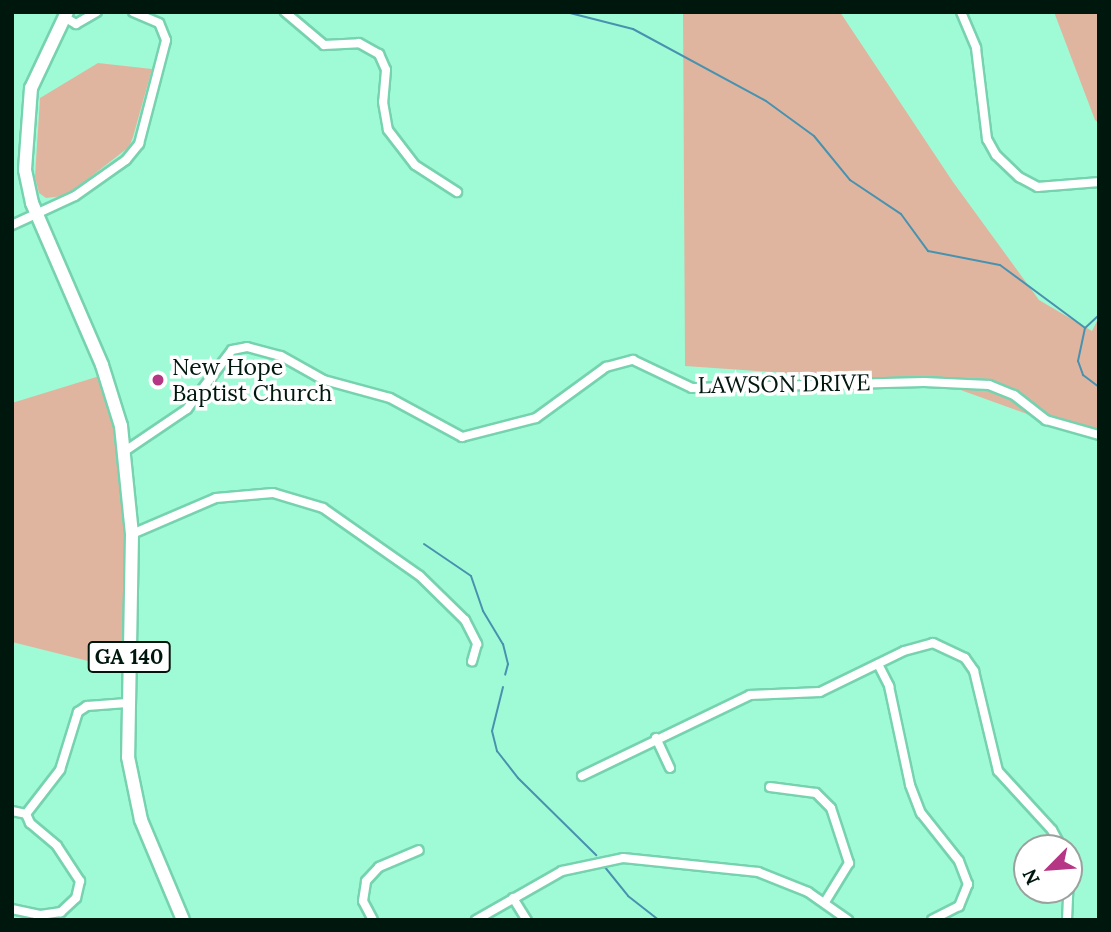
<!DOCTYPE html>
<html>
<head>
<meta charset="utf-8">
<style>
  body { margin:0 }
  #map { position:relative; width:1111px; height:932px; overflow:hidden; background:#9ffbd6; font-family:Lora,serif }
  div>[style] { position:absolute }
  .green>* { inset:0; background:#e0b5a0 }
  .stream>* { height:2px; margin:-1px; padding:0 1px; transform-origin:1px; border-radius:1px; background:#4892af }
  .roads { filter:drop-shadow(2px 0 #76d2af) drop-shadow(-2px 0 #76d2af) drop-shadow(0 2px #76d2af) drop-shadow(0 -2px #76d2af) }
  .street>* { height:8px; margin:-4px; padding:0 4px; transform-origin:4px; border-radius:4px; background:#fff }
  .primary>* { height:12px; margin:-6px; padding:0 6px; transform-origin:6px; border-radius:6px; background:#fff }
  .dots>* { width:19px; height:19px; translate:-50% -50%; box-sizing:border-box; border:4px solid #fff; border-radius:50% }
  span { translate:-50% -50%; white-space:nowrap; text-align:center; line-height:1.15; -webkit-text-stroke:7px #fff; paint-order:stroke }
  .shield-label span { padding:2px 5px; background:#fff; border:2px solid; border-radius:5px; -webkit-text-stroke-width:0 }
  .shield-label { font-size:21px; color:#00170e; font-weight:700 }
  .poi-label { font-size:23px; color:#00170e }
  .left { translate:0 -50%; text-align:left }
  .street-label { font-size:23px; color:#00170e }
  .frame { position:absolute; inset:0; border:14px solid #00170e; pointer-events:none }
  .north { position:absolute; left:1013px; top:834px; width:70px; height:70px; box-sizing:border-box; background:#fff; border:2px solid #99a29f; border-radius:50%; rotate:245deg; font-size:19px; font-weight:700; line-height:28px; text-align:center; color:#00170e }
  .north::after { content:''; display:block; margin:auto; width:24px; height:32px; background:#b53684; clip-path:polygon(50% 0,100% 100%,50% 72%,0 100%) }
</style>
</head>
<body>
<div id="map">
  <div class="green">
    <div style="clip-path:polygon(683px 12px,840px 12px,953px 182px,1039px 300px,1092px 331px,1099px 317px,1099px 440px,944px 384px,685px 366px)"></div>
    <div style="clip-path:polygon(1054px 12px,1099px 12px,1099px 123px,1095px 120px)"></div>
    <div style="clip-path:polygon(98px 63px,152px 69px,133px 137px,129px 147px,84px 182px,64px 196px,46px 198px,39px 193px,35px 177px,40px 98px)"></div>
    <div style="clip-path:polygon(106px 374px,130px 457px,124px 670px,12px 642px,12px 403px)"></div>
  </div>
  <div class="stream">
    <div style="left:428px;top:12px;width:1px"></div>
    <div style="left:566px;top:12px;width:69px;rotate:14.2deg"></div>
    <div style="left:633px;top:29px;width:151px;rotate:28.4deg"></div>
    <div style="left:766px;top:101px;width:59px;rotate:36.1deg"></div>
    <div style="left:814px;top:136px;width:57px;rotate:50.7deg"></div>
    <div style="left:850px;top:180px;width:61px;rotate:33.7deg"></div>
    <div style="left:901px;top:214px;width:46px;rotate:53.9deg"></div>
    <div style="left:928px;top:251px;width:73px;rotate:11deg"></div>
    <div style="left:1000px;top:265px;width:106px;rotate:36.5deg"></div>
    <div style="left:1099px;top:315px;width:19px;rotate:137deg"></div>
    <div style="left:1085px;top:328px;width:34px;rotate:102deg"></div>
    <div style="left:1078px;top:361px;width:15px;rotate:70deg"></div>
    <div style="left:1083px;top:375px;width:20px;rotate:37deg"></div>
    <div style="left:424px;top:544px;width:57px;rotate:34.2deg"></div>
    <div style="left:471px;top:576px;width:37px;rotate:71deg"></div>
    <div style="left:483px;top:611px;width:39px;rotate:59deg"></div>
    <div style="left:503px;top:644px;width:21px;rotate:76deg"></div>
    <div style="left:508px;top:664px;width:11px;rotate:105deg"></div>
    <div style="left:503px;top:687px;width:45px;rotate:104deg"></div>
    <div style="left:492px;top:731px;width:21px;rotate:76deg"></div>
    <div style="left:497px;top:751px;width:34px;rotate:52deg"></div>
    <div style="left:518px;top:778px;width:110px;rotate:44.6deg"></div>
    <div style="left:604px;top:866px;width:38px;rotate:51deg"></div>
    <div style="left:628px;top:896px;width:39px;rotate:38deg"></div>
  </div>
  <div class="roads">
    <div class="street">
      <div style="left:285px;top:12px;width:51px;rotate:40.2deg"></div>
      <div style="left:324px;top:45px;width:35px;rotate:-3deg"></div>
      <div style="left:359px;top:43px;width:23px;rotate:29deg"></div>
      <div style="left:379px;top:54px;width:17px;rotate:66deg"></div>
      <div style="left:386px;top:70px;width:32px;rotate:95deg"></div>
      <div style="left:383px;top:102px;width:28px;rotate:80deg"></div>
      <div style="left:388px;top:130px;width:44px;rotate:52.4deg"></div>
      <div style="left:415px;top:165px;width:50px;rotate:32.7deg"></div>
      <div style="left:961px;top:12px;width:39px;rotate:67deg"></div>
      <div style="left:976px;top:48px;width:92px;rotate:83.1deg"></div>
      <div style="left:987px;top:139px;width:18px;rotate:61deg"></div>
      <div style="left:996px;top:155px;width:32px;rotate:44deg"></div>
      <div style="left:1019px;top:177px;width:21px;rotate:28deg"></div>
      <div style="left:1038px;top:187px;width:61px;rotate:-4.7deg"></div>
      <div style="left:64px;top:17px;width:14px;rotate:30deg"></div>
      <div style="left:76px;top:24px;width:24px;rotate:-30deg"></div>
      <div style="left:12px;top:225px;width:69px;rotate:-24.7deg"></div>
      <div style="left:75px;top:196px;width:62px;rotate:-35.2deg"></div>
      <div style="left:126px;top:160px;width:21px;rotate:-51deg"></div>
      <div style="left:139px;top:144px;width:107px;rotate:-75.4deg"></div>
      <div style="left:166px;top:40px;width:18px;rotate:-112deg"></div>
      <div style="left:159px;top:23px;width:28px;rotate:-157deg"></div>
      <div style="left:125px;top:451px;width:75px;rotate:-34.1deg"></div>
      <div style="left:187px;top:409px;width:74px;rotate:-52.7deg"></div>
      <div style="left:232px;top:350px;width:15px;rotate:-11deg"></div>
      <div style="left:247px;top:347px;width:35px;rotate:15deg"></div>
      <div style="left:281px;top:356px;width:49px;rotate:29.2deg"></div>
      <div style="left:324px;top:380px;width:68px;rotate:15.3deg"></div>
      <div style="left:390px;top:398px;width:82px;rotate:28.4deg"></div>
      <div style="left:462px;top:437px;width:76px;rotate:-14.4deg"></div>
      <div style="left:536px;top:418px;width:87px;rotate:-36.1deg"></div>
      <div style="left:606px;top:367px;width:28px;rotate:-15deg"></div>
      <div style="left:633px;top:360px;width:65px;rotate:25.4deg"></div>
      <div style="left:692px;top:388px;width:232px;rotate:-1.5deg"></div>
      <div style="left:924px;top:382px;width:65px;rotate:2.6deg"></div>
      <div style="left:989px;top:385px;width:27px;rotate:22deg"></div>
      <div style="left:1014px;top:395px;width:41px;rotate:38deg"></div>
      <div style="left:1046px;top:420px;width:55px;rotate:15.8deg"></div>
      <div style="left:132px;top:534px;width:91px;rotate:-23.2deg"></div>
      <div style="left:216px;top:498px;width:57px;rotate:-5deg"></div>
      <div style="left:273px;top:493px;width:52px;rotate:16.7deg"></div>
      <div style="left:323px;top:508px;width:118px;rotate:35deg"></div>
      <div style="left:420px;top:576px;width:63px;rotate:44.4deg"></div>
      <div style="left:465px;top:620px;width:27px;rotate:63deg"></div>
      <div style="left:477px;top:644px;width:18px;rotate:106deg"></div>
      <div style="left:878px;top:664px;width:25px;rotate:63deg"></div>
      <div style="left:889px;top:686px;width:101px;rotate:78deg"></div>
      <div style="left:910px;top:785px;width:30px;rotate:69deg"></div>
      <div style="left:921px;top:813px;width:61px;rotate:51.6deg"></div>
      <div style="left:959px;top:861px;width:25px;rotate:69deg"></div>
      <div style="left:968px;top:884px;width:24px;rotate:112deg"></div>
      <div style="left:959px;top:906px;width:30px;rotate:153deg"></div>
      <div style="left:656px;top:738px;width:33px;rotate:65deg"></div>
      <div style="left:582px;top:776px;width:187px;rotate:-25.7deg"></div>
      <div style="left:750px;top:695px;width:70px;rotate:-2.5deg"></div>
      <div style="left:820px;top:692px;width:93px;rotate:-26deg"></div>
      <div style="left:904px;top:651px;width:30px;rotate:-15deg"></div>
      <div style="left:933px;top:643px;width:35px;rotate:25deg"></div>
      <div style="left:965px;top:658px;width:16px;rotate:55deg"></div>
      <div style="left:974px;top:671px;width:103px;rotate:76.5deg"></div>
      <div style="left:998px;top:771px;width:80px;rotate:47.5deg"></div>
      <div style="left:1052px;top:830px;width:21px;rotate:61deg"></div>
      <div style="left:770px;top:787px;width:46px;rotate:7.4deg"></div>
      <div style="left:816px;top:793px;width:21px;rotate:45deg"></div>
      <div style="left:831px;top:808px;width:58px;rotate:71.9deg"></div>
      <div style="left:849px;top:863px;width:46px;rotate:121.6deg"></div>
      <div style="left:12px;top:811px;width:14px;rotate:12deg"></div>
      <div style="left:26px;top:814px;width:10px;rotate:66deg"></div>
      <div style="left:30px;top:823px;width:35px;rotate:40deg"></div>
      <div style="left:57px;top:846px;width:42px;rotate:56.7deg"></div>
      <div style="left:80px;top:881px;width:17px;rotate:103deg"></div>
      <div style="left:76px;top:898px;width:21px;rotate:137deg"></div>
      <div style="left:61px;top:912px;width:21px;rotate:172deg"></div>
      <div style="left:40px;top:915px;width:29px;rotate:-168deg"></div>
      <div style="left:26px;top:814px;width:56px;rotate:-52.3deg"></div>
      <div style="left:60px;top:770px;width:61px;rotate:-72.8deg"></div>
      <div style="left:78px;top:712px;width:11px;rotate:-34deg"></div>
      <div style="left:87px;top:706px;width:40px;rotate:-4.3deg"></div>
      <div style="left:513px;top:898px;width:26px;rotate:58deg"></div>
      <div style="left:373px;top:920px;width:21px;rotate:-118deg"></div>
      <div style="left:363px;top:901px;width:20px;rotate:-81deg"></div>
      <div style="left:366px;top:881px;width:19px;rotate:-47deg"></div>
      <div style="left:379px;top:867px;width:43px;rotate:-23deg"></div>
      <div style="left:476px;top:920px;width:99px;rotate:-29.7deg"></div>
      <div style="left:562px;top:871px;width:62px;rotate:-12deg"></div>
      <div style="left:623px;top:858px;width:136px;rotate:5.9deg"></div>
      <div style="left:758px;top:872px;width:54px;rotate:21.8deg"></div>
      <div style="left:808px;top:892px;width:49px;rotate:35deg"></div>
      <div style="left:1067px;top:920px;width:44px;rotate:-87.4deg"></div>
    </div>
    <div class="primary">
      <div style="left:67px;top:12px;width:84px;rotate:115.3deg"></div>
      <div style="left:31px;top:88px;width:82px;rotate:94.2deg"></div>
      <div style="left:25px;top:170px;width:34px;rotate:78deg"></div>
      <div style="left:32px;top:203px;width:176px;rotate:66.6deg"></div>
      <div style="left:102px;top:365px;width:64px;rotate:72.7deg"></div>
      <div style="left:121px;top:426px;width:109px;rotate:84.2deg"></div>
      <div style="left:132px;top:534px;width:223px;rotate:91deg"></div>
      <div style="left:128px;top:757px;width:64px;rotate:78.3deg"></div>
      <div style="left:141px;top:820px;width:108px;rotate:67.2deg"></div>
    </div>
  </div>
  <div class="dots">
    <div style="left:158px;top:380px;background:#b53684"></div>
  </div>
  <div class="shield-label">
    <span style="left:129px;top:657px">GA 140</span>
  </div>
  <div class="poi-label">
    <span class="left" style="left:172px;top:380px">New Hope<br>Baptist Church</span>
  </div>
  <div class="street-label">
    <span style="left:784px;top:384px;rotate:-1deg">LAWSON DRIVE</span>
  </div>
  <div class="frame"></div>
  <div class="north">N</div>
</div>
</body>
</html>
